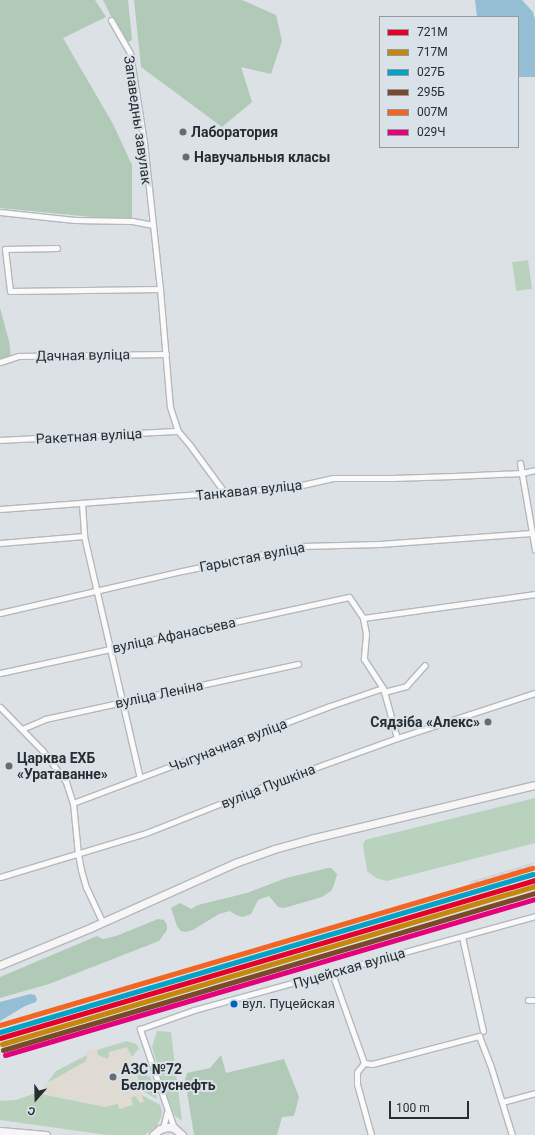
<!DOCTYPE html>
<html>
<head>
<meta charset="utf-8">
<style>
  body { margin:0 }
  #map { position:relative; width:535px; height:1135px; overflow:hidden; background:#dce1e6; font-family:Roboto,sans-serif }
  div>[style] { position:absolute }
  .commercial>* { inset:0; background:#dfdad2 }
  .green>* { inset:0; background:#b8d2be; transform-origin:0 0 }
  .forest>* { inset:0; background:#b1cab7 }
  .water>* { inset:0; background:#95bdd3 }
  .roads { filter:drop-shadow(1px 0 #b4b8bc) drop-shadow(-1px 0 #b4b8bc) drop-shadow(0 1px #b4b8bc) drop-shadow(0 -1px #b4b8bc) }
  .street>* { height:5px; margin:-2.5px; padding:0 2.5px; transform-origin:2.5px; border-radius:2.5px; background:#fafafb }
  .secondary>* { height:7px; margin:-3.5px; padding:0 3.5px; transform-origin:3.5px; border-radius:3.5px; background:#f7f5f5 }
  .rail>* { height:3px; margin-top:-1.5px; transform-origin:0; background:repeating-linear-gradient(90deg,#d9e1e9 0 4.5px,#cccdce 0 9px); box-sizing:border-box; border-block:1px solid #cccdce }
  .rail-1>* { height:5px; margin:-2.5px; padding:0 2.5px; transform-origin:2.5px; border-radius:2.5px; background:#e4002b }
  .rail-2>* { height:5px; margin:-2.5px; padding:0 2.5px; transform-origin:2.5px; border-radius:2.5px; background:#c4880c }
  .rail-3>* { height:5px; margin:-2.5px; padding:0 2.5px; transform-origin:2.5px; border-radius:2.5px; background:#02a3c6 }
  .rail-4>* { height:5px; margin:-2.5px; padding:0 2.5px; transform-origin:2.5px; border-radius:2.5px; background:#7a4b2a }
  .rail-5>* { height:5px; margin:-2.5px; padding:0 2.5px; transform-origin:2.5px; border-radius:2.5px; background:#f26522 }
  .rail-6>* { height:5px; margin:-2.5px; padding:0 2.5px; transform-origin:2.5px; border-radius:2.5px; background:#e5007d }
  .dots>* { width:11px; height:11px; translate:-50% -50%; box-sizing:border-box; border:2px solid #d9e1e9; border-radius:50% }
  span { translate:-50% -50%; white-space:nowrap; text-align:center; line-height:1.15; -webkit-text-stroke:4px #d9e1e9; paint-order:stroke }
  .bus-label { font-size:13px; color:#292d2f }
  .left { translate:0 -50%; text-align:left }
  .street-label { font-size:14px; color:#292d2f }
  .poi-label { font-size:14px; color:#292d2f; font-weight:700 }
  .right { translate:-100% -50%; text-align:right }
  .legend { position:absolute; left:379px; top:16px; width:140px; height:132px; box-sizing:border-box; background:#d9e1e9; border:1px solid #93999f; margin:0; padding:5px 7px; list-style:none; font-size:12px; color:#292d2f }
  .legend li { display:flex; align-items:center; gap:8px; height:20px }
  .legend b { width:20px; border:1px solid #93999f }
  .north { position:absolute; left:16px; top:1079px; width:40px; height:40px; -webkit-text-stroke:3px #d9e1e9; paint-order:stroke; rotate:200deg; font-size:11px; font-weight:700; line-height:16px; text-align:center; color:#292d2f }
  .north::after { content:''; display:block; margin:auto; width:14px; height:18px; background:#292d2f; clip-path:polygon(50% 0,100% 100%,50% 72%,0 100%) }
  .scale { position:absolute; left:389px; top:1101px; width:80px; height:18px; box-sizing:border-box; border:2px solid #292d2f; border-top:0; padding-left:5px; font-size:12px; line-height:14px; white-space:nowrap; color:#292d2f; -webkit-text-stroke:3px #d9e1e9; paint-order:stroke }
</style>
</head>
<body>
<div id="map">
  <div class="commercial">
    <div style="clip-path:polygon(128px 1046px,144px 1102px,119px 1109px,118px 1104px,105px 1107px,42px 1094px,45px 1082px,47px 1083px,87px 1058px,85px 1052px,97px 1048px,99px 1055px)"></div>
  </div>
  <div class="green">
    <div style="left:528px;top:260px;width:29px;height:16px;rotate:82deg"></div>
    <div style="clip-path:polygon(535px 798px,535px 843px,387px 881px,376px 878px,367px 871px,363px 845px,365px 840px)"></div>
    <div style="clip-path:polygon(157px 1031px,171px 1032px,182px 1121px,174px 1115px,167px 1097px,152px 1047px)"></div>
    <div style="clip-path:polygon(127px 1041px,136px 1044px,139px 1048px,132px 1057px,127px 1047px,109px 1052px,108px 1059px,98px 1055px,97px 1050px)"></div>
    <div style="clip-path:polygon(87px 1055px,86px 1061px,47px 1083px,56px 1071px)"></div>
    <div style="clip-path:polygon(142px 1064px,143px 1068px,145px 1068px,148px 1077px,150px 1076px,157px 1099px,142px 1091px,136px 1072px,140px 1070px,139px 1065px)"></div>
    <div style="clip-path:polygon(36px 1093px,105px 1107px,118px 1104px,119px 1109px,133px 1105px,131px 1098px,135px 1096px,140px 1103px,144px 1102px,142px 1095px,160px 1105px,162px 1111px,161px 1118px,156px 1127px,145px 1135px,107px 1135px,0 1120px,0 1101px,16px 1100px)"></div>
  </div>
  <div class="forest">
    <div style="clip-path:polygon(0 0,95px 0,106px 17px,63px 38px,113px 124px,132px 165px,132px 221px,0 208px)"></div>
    <div style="clip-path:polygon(103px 0,128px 0,132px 40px,125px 44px)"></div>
    <div style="clip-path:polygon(134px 0,242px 0,276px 15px,282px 41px,271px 74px,241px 67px,252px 102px,222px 127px,141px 67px)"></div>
    <div style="clip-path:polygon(0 308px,9px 341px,11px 357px,0 359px)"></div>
    <div style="clip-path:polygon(328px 868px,331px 868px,337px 874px,334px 885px,331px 891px,322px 897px,284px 908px,278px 907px,269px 896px,258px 900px,251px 914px,243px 917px,236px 915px,230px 911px,219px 914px,193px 930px,186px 932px,181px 931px,177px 926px,171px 908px,180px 903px,191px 909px,198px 905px,247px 893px,286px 878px)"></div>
    <div style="clip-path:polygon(158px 919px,164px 920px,167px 925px,167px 930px,159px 941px,49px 984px,0 998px,0 977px,97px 936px,103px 939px,116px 936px)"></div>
    <div style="clip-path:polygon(221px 1055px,226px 1073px,284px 1059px,299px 1097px,294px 1116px,282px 1117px,277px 1135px,194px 1135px,185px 1080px,187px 1073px,210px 1068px)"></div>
  </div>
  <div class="water">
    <div style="clip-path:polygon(475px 0,522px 0,533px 12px,535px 20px,535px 77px,518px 77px,518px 17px,477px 17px)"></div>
    <div style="clip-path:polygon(30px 994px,35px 995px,37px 999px,36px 1002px,25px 1006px,0 1021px,0 1002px)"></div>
  </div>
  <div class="roads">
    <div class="street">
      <div style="left:111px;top:20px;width:38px;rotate:60deg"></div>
      <div style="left:130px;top:53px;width:90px;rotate:81.1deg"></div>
      <div style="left:144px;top:142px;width:148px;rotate:83.8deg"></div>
      <div style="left:160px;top:289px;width:118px;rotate:85.2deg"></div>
      <div style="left:170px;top:407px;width:25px;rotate:72deg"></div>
      <div style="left:178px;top:431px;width:17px;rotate:50deg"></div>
      <div style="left:189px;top:444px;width:61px;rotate:53.7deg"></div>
      <div style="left:0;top:212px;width:75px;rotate:6.1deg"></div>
      <div style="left:75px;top:220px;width:57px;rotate:1deg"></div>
      <div style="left:132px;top:221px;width:20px;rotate:11deg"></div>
      <div style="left:57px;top:248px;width:52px;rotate:178.9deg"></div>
      <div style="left:5px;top:249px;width:42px;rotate:83.2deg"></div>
      <div style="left:10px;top:291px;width:150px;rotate:-0.8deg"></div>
      <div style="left:0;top:362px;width:19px;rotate:-18deg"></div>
      <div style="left:18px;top:356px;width:148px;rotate:-0.8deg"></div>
      <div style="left:0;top:440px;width:178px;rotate:-2.9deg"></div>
      <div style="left:520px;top:463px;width:88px;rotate:80.2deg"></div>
      <div style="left:82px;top:504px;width:32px;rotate:86deg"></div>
      <div style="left:84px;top:536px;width:248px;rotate:77deg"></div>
      <div style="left:0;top:509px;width:294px;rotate:-4.3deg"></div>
      <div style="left:293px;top:487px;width:41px;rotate:-12.7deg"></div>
      <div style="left:333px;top:478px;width:59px"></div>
      <div style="left:392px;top:478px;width:62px;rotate:-1.8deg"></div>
      <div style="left:454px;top:476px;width:68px;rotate:-2.5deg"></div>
      <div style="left:522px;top:473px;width:13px;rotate:-13deg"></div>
      <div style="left:0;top:543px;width:84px;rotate:-4.8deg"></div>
      <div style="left:0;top:613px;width:187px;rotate:-13deg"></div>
      <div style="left:182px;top:571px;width:123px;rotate:-11.8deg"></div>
      <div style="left:302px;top:546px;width:77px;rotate:-1.5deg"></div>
      <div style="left:379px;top:544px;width:153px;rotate:-4.1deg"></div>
      <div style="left:363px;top:618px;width:174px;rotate:-7.9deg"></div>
      <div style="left:0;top:673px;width:357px;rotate:-12.3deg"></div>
      <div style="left:349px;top:597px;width:25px;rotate:56deg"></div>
      <div style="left:363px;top:618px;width:16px;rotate:79deg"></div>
      <div style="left:366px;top:634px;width:25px;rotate:95deg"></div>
      <div style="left:364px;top:659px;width:35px;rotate:57deg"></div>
      <div style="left:383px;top:688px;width:52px;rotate:74.4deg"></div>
      <div style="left:384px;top:692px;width:23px;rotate:-15deg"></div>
      <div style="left:406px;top:686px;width:28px;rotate:-48deg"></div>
      <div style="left:0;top:707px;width:60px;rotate:45.7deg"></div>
      <div style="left:42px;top:750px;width:40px;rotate:53deg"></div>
      <div style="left:66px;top:782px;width:22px;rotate:72deg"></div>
      <div style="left:73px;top:803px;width:51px;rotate:84.4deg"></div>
      <div style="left:78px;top:854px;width:16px;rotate:79deg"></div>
      <div style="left:81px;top:870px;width:18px;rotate:74deg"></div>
      <div style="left:86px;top:887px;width:38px;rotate:65deg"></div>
      <div style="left:22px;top:729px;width:25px;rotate:-23deg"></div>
      <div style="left:45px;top:719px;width:259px;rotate:-12.3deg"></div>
      <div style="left:73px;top:803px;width:275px;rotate:-20.7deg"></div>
      <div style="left:330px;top:706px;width:56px;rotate:-18.8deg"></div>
      <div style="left:0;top:877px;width:152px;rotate:-16.8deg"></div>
      <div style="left:146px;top:833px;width:133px;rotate:-21.6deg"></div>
      <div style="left:270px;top:784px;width:135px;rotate:-19.9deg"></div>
      <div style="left:397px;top:738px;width:145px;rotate:-18.1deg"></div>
      <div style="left:462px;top:937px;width:96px;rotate:77.4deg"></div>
      <div style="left:332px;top:973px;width:96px;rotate:70.4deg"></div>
      <div style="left:528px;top:1000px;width:7px"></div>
      <div style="left:364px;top:1063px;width:8px;rotate:7deg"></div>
      <div style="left:372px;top:1064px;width:111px;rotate:-14.7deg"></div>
      <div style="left:479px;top:1036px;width:30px;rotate:69deg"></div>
      <div style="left:490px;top:1064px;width:74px;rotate:72.8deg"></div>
      <div style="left:364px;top:1063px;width:11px;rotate:128deg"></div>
      <div style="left:357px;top:1072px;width:12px;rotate:90deg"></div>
      <div style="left:357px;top:1084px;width:53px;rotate:74.6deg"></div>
      <div style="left:502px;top:1102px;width:34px;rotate:-15deg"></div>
      <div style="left:163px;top:1128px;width:16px;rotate:-76deg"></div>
      <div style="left:174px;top:1128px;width:105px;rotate:-109deg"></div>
      <div style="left:140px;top:1029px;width:57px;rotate:-19.4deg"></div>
      <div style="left:194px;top:1010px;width:354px;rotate:-15.4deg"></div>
    </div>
    <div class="secondary">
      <div style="left:0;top:965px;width:100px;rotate:-22.4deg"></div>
      <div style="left:92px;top:927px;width:157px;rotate:-24.1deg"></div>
      <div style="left:235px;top:863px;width:41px;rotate:-19.7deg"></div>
      <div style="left:274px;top:849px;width:41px;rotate:-15.4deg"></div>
      <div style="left:314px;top:838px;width:227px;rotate:-13.5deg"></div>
      <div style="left:0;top:1131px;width:46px;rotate:5deg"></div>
      <div style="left:153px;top:1135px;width:9px;rotate:-41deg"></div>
      <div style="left:160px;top:1129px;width:8px;rotate:-14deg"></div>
      <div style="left:168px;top:1127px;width:6px;rotate:9deg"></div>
      <div style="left:174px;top:1128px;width:11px;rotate:41deg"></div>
    </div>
  </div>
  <div class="rail">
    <div style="left:470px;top:883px;width:66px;rotate:-16.8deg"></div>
  </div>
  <div class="rail-1">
    <div style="left:0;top:1038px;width:558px;rotate:-16.45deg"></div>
  </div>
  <div class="rail-2">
    <div style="left:2px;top:1044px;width:556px;rotate:-16.51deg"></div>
  </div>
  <div class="rail-3">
    <div style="left:0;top:1032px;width:556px;rotate:-16.51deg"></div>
  </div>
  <div class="rail-4">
    <div style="left:3px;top:1050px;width:555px;rotate:-16.44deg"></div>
  </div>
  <div class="rail-5">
    <div style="left:0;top:1025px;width:555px;rotate:-16.44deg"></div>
  </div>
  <div class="rail-6">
    <div style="left:5px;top:1055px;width:552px;rotate:-16.4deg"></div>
  </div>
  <div class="dots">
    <div style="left:183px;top:132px;background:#686c6f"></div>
    <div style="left:186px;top:157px;background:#686c6f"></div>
    <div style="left:488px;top:722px;background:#686c6f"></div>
    <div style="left:9px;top:766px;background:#686c6f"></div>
    <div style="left:234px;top:1004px;background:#0065bd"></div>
    <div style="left:113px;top:1077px;background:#686c6f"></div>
  </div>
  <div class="bus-label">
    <span class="left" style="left:242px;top:1004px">вул. Пуцейская</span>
  </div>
  <div class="street-label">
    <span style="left:138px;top:120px;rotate:82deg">Запаведны завулак</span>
    <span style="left:83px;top:355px;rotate:-1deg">Дачная вуліца</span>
    <span style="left:89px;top:436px;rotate:-3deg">Ракетная вуліца</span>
    <span style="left:249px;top:490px;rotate:-6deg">Танкавая вуліца</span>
    <span style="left:252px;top:557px;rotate:-11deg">Гарыстая вуліца</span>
    <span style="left:174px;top:635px;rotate:-12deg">вуліца Афанасьева</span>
    <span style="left:159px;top:694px;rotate:-12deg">вуліца Леніна</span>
    <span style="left:228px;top:745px;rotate:-21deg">Чыгуначная вуліца</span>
    <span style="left:268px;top:786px;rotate:-21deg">вуліца Пушкіна</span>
    <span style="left:349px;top:968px;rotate:-16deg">Пуцейская вуліца</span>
  </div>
  <div class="poi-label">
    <span class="left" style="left:191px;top:132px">Лаборатория</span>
    <span class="left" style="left:194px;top:157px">Навучальныя класы</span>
    <span class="right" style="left:480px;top:722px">Сядзіба «Алекс»</span>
    <span class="left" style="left:17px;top:766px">Царква ЕХБ<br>«Уратаванне»</span>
    <span class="left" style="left:121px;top:1077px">АЗС №72<br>Белоруснефть</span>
  </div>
  <ul class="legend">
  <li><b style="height:5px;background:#e4002b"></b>721М</li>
  <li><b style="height:5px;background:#c4880c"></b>717М</li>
  <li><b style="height:5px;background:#02a3c6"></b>027Б</li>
  <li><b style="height:5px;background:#7a4b2a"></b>295Б</li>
  <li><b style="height:5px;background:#f26522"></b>007М</li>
  <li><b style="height:5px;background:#e5007d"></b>029Ч</li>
  </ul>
  <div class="north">С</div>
  <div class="scale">100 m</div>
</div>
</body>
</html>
